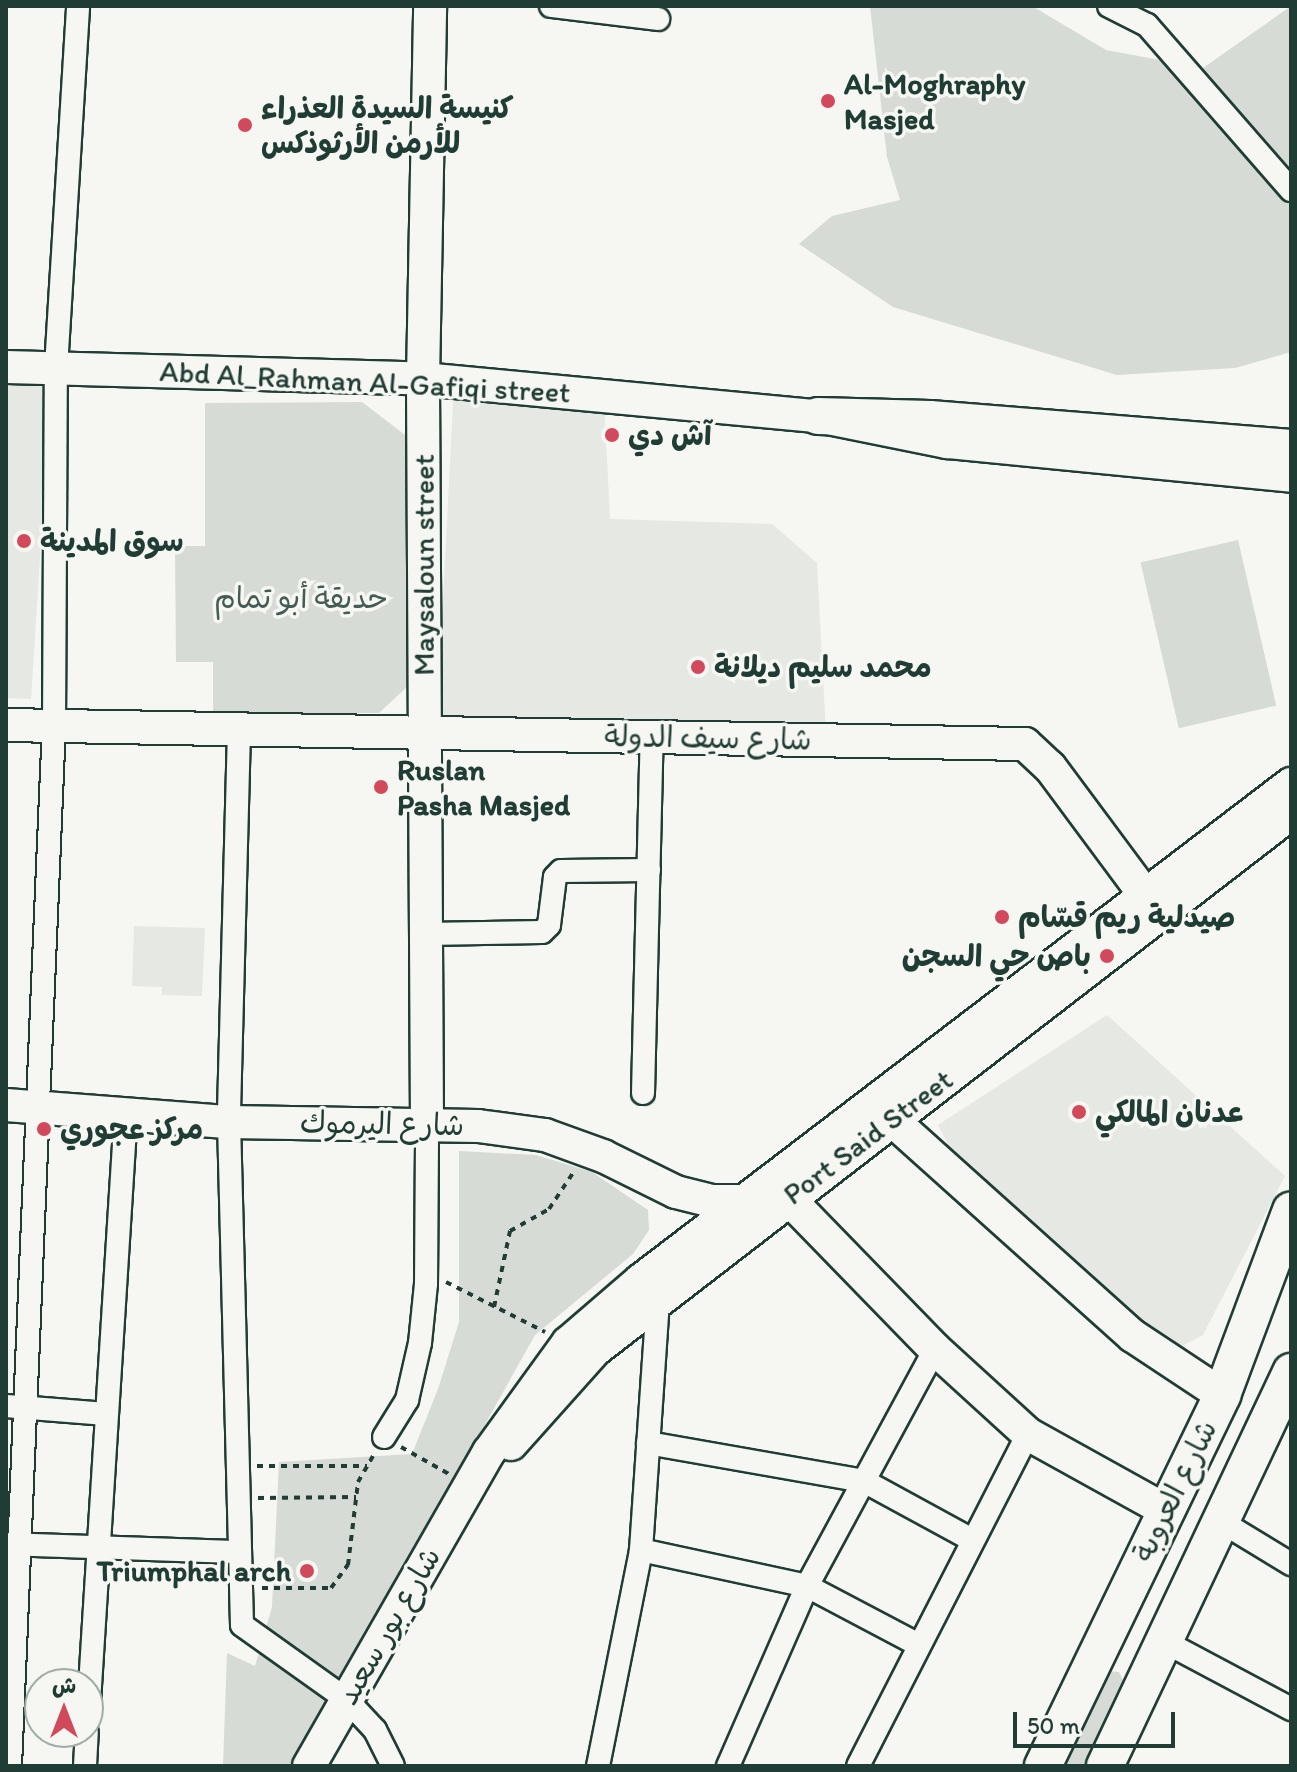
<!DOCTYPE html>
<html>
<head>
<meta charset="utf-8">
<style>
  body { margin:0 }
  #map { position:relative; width:1297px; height:1772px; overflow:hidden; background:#f6f6f2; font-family:Itim,"Playpen Sans Arabic",sans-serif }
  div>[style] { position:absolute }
  .built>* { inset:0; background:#e6e8e4 }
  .green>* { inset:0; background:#d6dbd6; transform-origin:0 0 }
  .path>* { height:4px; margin-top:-2px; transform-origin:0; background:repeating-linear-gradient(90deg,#1f3d34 0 6px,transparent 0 12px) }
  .roads { filter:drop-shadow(2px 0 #1f3d34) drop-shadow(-2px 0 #1f3d34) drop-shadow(0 2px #1f3d34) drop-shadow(0 -2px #1f3d34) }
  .street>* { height:22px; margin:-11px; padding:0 11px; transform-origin:11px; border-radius:11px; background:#f6f6f2 }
  .secondary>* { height:32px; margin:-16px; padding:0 16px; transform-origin:16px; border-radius:16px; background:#f6f6f2 }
  .primary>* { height:36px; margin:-18px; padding:0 18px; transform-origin:18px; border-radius:18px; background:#f6f6f2 }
  .dots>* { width:22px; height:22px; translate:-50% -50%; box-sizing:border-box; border:4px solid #f6f6f2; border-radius:50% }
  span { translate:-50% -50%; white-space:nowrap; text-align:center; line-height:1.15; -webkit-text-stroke:7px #f6f6f2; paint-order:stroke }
  .poi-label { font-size:30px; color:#1f3d34; font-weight:700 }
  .left { translate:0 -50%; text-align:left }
  .right { translate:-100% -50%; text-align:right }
  .street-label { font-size:30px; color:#1f3d34 }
  .park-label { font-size:30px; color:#445d54 }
  .frame { position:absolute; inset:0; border:8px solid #1f3d34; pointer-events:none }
  .north { position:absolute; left:24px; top:1668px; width:80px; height:80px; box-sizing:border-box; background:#f6f6f2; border:2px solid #a0aca6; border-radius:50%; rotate:0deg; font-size:22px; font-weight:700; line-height:32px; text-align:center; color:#1f3d34 }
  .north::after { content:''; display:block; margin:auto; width:28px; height:36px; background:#d1495b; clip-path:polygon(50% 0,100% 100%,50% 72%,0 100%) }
  .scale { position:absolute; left:1013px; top:1712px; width:162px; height:36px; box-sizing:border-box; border:4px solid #1f3d34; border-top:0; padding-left:10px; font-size:24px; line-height:28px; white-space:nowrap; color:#1f3d34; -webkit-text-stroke:6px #f6f6f2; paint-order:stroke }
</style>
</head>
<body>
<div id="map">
  <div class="built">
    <div style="clip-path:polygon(455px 364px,603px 380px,610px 519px,772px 524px,817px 563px,826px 733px,437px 719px)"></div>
    <div style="clip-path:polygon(6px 383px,51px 384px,31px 699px,6px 698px)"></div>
    <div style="clip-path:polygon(134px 926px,205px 928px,202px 996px,162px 995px,162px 987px,132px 986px)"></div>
    <div style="clip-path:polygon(1107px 1015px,1285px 1176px,1203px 1335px,1182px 1346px,1054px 1266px,952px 1153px,938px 1125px)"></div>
  </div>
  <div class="green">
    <div style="clip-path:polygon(870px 6px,1032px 6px,1106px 50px,1203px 68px,1291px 6px,1291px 352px,1235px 368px,1117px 375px,893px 307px,799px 244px,832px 216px,900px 200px,887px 157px)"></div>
    <div style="clip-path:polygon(362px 402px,409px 438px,409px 685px,379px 713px,213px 713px,213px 662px,176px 662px,175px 546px,205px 546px,205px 403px)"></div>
    <div style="left:1238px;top:540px;width:170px;height:100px;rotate:77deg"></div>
    <div style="clip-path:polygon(459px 1151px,536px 1155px,592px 1172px,648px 1210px,649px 1230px,633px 1254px,535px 1335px,294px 1766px,223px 1766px,227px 1653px,255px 1666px,272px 1607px,279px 1462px,412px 1454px,438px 1389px,459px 1322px)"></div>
    <div style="clip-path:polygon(1108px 1671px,1119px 1672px,1124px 1682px,1087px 1766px,1061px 1766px)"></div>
  </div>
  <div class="path">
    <div style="left:446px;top:1282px;width:111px;rotate:26.8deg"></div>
    <div style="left:494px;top:1307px;width:78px;rotate:-78.1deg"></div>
    <div style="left:510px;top:1231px;width:45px;rotate:-29.4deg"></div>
    <div style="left:549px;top:1209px;width:43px;rotate:-56.3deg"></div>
    <div style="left:401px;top:1447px;width:55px;rotate:29.4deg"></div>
    <div style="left:257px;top:1466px;width:110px"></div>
    <div style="left:258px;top:1498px;width:98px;rotate:-0.6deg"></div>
    <div style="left:262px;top:1588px;width:69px"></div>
    <div style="left:331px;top:1588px;width:29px;rotate:-54deg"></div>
    <div style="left:348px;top:1565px;width:84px;rotate:-83.1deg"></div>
    <div style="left:358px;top:1482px;width:30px;rotate:-60deg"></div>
  </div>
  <div class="roads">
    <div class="street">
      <div style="left:551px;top:6px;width:108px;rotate:6.9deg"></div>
      <div style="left:1109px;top:6px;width:42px;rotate:26.6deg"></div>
      <div style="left:1147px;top:25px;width:219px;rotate:48.9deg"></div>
      <div style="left:239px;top:730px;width:392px;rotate:91.5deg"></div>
      <div style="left:229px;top:1122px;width:503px;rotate:88.52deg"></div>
      <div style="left:242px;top:1625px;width:129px;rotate:35.5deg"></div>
      <div style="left:347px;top:1700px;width:41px;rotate:47deg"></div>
      <div style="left:375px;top:1730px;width:40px;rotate:63.4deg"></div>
      <div style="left:426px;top:934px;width:116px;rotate:-1deg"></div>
      <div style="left:542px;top:932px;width:10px;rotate:-45deg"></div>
      <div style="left:549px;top:925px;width:48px;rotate:-82.9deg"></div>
      <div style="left:555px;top:877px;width:8px;rotate:-45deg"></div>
      <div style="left:561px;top:871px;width:88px;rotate:-0.7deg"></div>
      <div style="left:643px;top:1093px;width:356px;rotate:-88.6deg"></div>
      <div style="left:6px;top:1406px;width:99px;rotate:4.6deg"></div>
      <div style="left:384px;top:1437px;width:44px;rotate:-58.1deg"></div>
      <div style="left:407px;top:1400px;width:58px;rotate:-77.2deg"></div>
      <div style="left:420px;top:1343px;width:59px;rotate:-84.2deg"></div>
      <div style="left:426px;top:1284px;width:161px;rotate:-89.6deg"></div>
      <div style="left:648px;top:1443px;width:219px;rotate:10deg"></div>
      <div style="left:864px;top:1481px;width:123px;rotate:28.6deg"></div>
      <div style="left:1222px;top:1522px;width:81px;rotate:31.3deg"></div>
      <div style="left:6px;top:1544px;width:232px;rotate:2deg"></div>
      <div style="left:641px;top:1550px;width:170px;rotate:12.2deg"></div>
      <div style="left:807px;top:1586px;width:124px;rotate:27.8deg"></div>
      <div style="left:1165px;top:1642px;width:143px;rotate:28deg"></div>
      <div style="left:88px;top:1718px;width:607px;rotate:-86.41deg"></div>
      <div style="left:10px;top:1766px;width:1041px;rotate:-87.58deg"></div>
      <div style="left:54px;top:726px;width:358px;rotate:-89.7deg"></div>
      <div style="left:56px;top:368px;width:363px;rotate:-86.5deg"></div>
      <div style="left:85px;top:1766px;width:34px;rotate:-87deg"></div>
      <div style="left:598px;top:1766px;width:220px;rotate:-78.7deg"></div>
      <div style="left:641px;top:1550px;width:248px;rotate:-86.1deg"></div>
      <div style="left:728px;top:1766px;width:197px;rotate:-66.3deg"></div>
      <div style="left:807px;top:1586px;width:269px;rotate:-61.6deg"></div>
      <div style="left:858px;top:1766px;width:373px;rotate:-62.9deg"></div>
    </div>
    <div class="secondary">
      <div style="left:6px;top:367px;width:417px;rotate:1.6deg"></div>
      <div style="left:423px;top:379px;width:397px;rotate:5.4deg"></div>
      <div style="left:818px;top:416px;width:132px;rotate:11.4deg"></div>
      <div style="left:947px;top:442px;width:346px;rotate:5.6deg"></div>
      <div style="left:6px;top:725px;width:1019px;rotate:1.07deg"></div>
      <div style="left:1025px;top:744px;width:34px;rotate:43deg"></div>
      <div style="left:1050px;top:767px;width:159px;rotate:53.4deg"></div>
      <div style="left:6px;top:1105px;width:224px;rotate:4.4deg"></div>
      <div style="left:229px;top:1122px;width:249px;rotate:0.9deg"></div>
      <div style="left:478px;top:1126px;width:68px;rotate:7.7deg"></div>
      <div style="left:545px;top:1135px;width:62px;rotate:19.9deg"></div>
      <div style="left:603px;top:1156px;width:81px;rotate:26.3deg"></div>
      <div style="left:676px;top:1192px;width:36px;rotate:14deg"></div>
      <div style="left:711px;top:1201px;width:33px"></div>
      <div style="left:891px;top:1119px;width:325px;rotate:41.9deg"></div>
      <div style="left:1133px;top:1336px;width:107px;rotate:33.5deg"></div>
      <div style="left:427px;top:1123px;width:744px;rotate:-90.31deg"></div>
      <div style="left:423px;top:379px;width:373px;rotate:-88.9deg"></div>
      <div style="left:787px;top:1197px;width:212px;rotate:45.8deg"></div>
      <div style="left:935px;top:1349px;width:126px;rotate:42.4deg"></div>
      <div style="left:1028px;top:1434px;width:157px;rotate:29deg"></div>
      <div style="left:511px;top:1444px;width:126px;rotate:-48.2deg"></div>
      <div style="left:595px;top:1350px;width:879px;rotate:-37.65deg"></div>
      <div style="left:309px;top:1766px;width:362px;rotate:-60.2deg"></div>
      <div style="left:489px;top:1452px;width:135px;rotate:-54.1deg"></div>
      <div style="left:568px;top:1343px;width:96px;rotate:-40.8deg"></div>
      <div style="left:641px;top:1280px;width:818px;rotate:-37.35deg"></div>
    </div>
    <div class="primary">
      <div style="left:818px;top:416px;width:112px;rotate:1.5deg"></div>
      <div style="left:930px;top:419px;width:362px;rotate:4.6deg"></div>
      <div style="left:1043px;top:1766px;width:412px;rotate:-64.2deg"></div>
      <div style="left:1222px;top:1395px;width:197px;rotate:-69.5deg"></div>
      <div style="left:1105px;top:1766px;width:436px;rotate:-64.7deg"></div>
    </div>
  </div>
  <div class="dots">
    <div style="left:828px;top:101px;background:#d1495b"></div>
    <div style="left:245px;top:125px;background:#d1495b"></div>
    <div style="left:612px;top:435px;background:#d1495b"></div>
    <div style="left:24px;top:541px;background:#d1495b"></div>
    <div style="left:698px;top:667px;background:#d1495b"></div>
    <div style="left:381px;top:787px;background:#d1495b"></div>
    <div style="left:1002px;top:917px;background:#d1495b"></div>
    <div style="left:1107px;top:956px;background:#d1495b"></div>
    <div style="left:1079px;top:1112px;background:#d1495b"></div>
    <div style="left:44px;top:1129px;background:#d1495b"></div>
    <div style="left:307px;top:1571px;background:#d1495b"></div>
  </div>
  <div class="poi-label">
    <span class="left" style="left:844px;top:101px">Al-Moghraphy<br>Masjed</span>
    <span class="left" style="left:261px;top:125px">كنيسة السيدة العذراء<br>للأرمن الأرثوذكس</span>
    <span class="left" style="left:628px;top:435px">آش دي</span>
    <span class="left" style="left:40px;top:541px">سوق المدينة</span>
    <span class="left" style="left:714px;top:667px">محمد سليم ديلانة</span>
    <span class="left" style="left:397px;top:787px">Ruslan<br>Pasha Masjed</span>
    <span class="left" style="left:1018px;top:917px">صيدلية ريم قسّام</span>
    <span class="right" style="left:1091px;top:956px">باص حي السجن</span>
    <span class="left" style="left:1095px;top:1112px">عدنان المالكي</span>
    <span class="left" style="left:60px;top:1129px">مركز عجوري</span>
    <span class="right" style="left:291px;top:1571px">Triumphal arch</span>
  </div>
  <div class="street-label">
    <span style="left:365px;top:382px;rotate:3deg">Abd Al_Rahman Al-Gafiqi street</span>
    <span style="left:424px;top:565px;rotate:-90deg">Maysaloun street</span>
    <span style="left:708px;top:738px;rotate:1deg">شارع سيف الدولة</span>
    <span style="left:382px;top:1124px;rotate:1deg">شارع اليرموك</span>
    <span style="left:868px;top:1137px;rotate:-37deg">Port Said Street</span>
    <span style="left:1175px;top:1491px;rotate:-64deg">شارع العروبة</span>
    <span style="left:389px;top:1626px;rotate:-60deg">شارع بور سعيد</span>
  </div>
  <div class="park-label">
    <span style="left:301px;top:598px">حديقة أبو تمام</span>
  </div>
  <div class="frame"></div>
  <div class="north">ش</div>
  <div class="scale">50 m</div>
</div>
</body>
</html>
